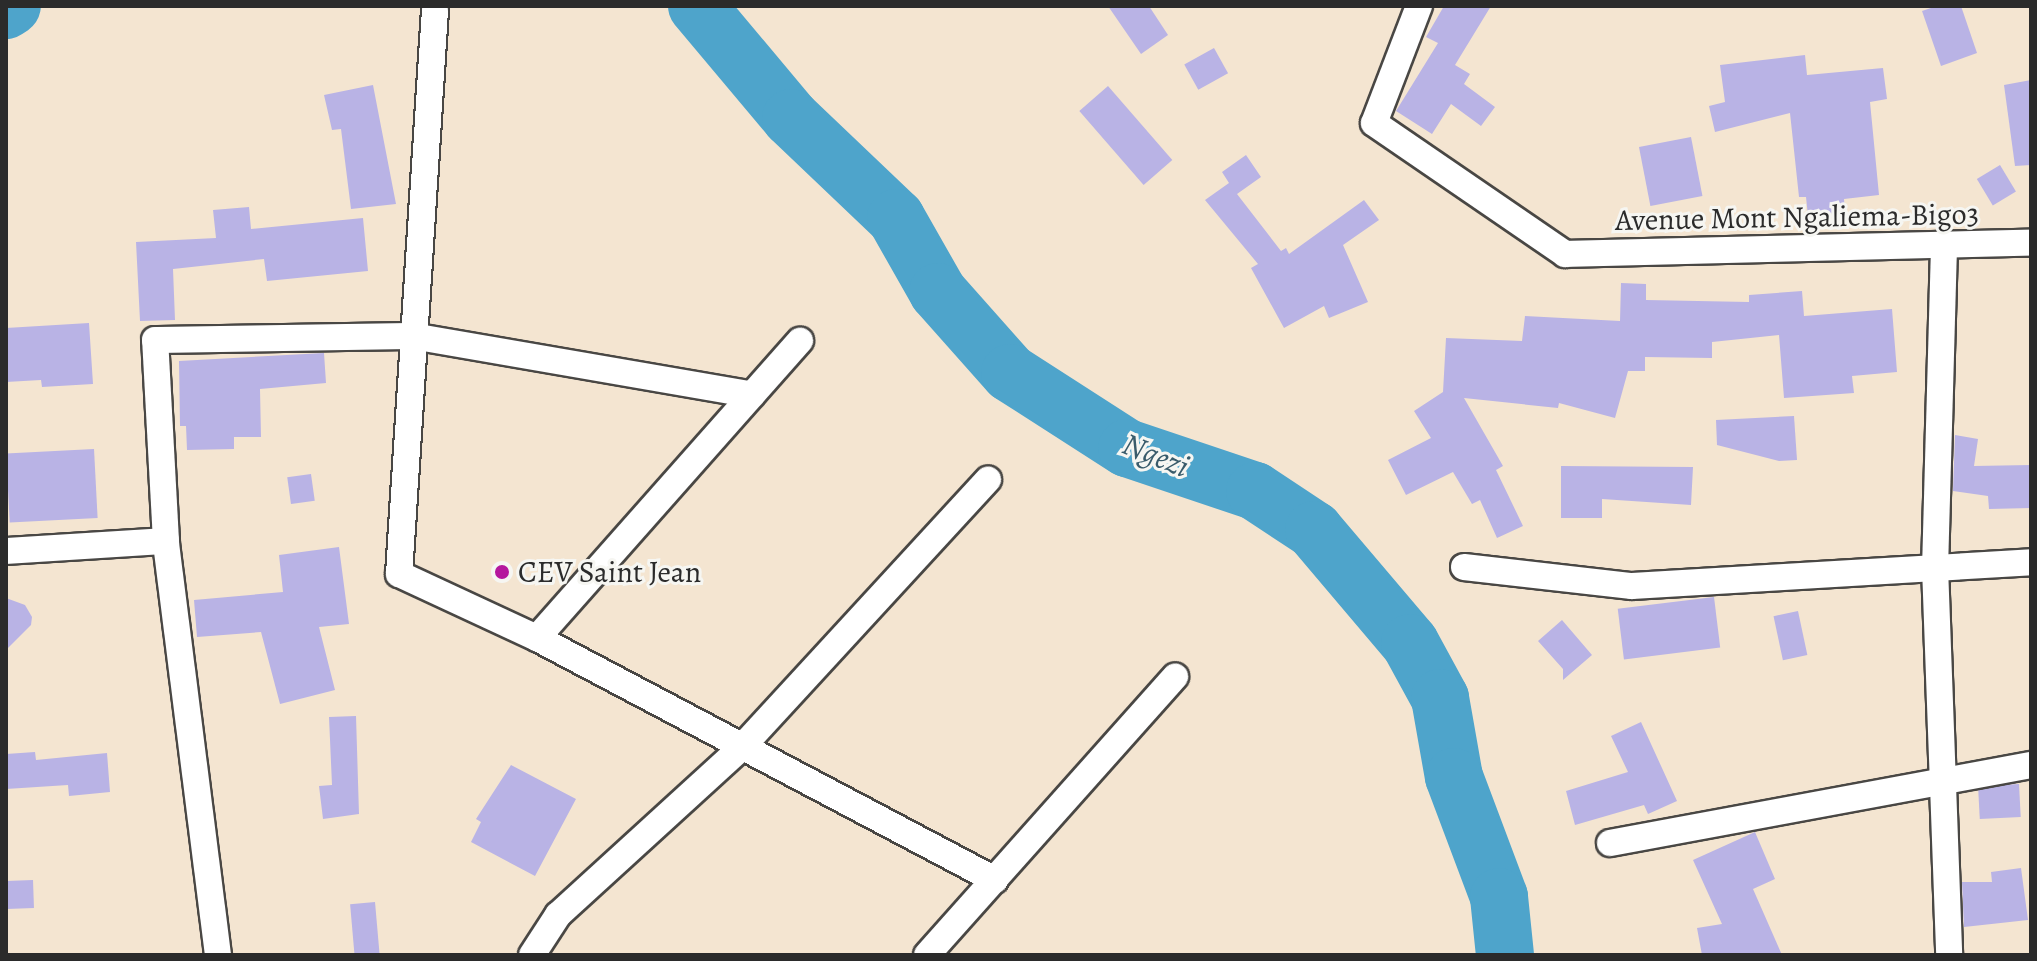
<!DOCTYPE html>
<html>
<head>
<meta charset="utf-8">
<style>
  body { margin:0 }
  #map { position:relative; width:2037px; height:961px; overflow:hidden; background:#f4e5d1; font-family:Alegreya,serif }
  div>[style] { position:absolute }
  .river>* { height:58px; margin:-29px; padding:0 29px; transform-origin:29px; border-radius:29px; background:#4ea4cb }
  .building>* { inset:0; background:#b9b3e5; transform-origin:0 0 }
  .roads { filter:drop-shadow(2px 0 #494744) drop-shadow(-2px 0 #494744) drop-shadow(0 2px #494744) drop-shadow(0 -2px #494744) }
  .minor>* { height:26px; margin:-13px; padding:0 13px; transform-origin:13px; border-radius:13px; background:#fff }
  .dots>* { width:22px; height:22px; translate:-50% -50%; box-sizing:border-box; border:4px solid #f6f6f2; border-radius:50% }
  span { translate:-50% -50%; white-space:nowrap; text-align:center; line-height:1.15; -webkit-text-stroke:6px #f6f6f2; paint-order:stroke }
  .street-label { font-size:30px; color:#2b2b2b }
  .poi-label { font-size:30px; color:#2b2b2b }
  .left { translate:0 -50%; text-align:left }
  .water-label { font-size:32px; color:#395b6b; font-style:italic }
  .frame { position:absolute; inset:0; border:8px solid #2b2b2b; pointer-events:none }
</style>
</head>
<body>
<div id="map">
  <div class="river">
    <div style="left:697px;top:6px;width:146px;rotate:50deg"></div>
    <div style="left:791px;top:118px;width:145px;rotate:43.6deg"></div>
    <div style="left:896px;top:218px;width:85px;rotate:60.4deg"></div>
    <div style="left:938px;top:292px;width:108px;rotate:48.4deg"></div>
    <div style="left:1010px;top:373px;width:139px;rotate:32.7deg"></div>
    <div style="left:1127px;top:448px;width:135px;rotate:18.6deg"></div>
    <div style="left:1255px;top:491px;width:71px;rotate:33.5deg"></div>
    <div style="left:1314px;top:530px;width:148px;rotate:49.7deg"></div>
    <div style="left:1410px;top:643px;width:63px;rotate:61.4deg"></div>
    <div style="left:1440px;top:698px;width:80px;rotate:80deg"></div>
    <div style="left:1454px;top:777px;width:128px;rotate:69.4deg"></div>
    <div style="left:1499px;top:897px;width:58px;rotate:84.1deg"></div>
    <div style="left:6px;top:10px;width:7px;rotate:-34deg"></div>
  </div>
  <div class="building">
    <div style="clip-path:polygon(1108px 6px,1149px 6px,1168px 35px,1141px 54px)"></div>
    <div style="clip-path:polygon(1444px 6px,1491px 6px,1455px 65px,1470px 74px,1464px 84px,1495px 107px,1481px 126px,1451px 104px,1432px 134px,1396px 111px,1438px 43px,1426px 37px)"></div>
    <div style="clip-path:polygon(1937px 6px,1961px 6px,1977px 53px,1941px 66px,1922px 11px)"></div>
    <div style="left:1214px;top:48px;width:29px;height:34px;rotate:61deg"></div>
    <div style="clip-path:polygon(1805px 55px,1807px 75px,1883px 68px,1887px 99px,1870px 102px,1879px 195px,1844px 199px,1845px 212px,1808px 216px,1806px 197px,1799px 197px,1790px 113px,1715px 132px,1709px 106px,1725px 102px,1720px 65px)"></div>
    <div style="clip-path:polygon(2031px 80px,2031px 165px,2015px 166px,2004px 85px)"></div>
    <div style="clip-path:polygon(373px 85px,396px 204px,351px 209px,341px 129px,332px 130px,324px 95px)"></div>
    <div style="left:1108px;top:86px;width:98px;height:38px;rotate:49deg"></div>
    <div style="left:1691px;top:137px;width:60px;height:53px;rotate:79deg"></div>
    <div style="clip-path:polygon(1246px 155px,1261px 177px,1237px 194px,1281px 251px,1286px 248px,1289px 254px,1364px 200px,1379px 220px,1343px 245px,1368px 302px,1329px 318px,1324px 306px,1284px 328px,1251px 268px,1258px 264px,1205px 200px,1229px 183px,1222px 172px)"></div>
    <div style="left:2000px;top:165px;width:31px;height:27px;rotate:59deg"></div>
    <div style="clip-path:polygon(249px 207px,251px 229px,363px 218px,368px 271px,267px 281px,264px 259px,173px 269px,175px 320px,140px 321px,136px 242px,216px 238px,213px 210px)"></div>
    <div style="clip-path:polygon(1621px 283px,1646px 284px,1646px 300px,1749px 302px,1749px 295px,1802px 291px,1804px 316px,1892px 309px,1897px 372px,1852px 376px,1854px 393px,1784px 398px,1779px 335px,1712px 342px,1712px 358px,1645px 357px,1645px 371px,1628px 371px,1615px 418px,1559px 403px,1558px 408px,1464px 398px,1503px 466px,1496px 470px,1523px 526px,1497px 538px,1480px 500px,1472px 504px,1453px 472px,1406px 495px,1388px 460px,1431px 438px,1414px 411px,1443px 392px,1446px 338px,1522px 341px,1525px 316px,1620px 321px)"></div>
    <div style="clip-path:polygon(89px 323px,93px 384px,42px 387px,41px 380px,6px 382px,6px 328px)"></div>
    <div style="clip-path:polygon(324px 353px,326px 383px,260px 389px,261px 437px,234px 437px,234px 449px,187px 450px,186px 426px,180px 426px,179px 361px)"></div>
    <div style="clip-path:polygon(1794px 416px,1797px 460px,1779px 461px,1717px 445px,1716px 420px)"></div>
    <div style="clip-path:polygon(1955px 435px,1978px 439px,1974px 466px,2031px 465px,2031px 508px,1989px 509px,1988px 496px,1953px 491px)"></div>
    <div style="left:94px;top:449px;width:69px;height:88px;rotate:87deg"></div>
    <div style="clip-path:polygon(1561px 466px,1693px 467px,1691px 505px,1602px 499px,1602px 518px,1561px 518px)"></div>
    <div style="left:311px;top:474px;width:27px;height:24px;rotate:82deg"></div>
    <div style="clip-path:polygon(339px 547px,349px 624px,319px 627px,335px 690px,280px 704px,261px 632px,197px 637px,194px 600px,283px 592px,279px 555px)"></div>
    <div style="left:1714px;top:597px;width:51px;height:97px;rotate:83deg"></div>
    <div style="clip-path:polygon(6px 598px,25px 605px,32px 617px,31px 625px,6px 650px)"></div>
    <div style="left:1798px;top:611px;width:45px;height:25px;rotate:78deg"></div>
    <div style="clip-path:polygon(1562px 620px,1592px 655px,1563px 680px,1563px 669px,1538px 641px)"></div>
    <div style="clip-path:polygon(356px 716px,359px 814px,323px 819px,319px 786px,332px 785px,329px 717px)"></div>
    <div style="clip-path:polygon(1641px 722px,1677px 801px,1648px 814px,1644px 805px,1575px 825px,1566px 791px,1628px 772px,1611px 736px)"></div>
    <div style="clip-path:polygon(35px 752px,36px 760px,107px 753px,110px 792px,69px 796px,68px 785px,6px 789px,6px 754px)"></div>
    <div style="clip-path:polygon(511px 765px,576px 799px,535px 876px,471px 842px,481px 822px,476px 819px)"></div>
    <div style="left:2019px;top:784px;width:33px;height:41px;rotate:87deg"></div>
    <div style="clip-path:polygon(1755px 832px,1775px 879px,1753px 889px,1782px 955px,1702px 955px,1697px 928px,1722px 924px,1693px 860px)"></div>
    <div style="clip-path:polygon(2021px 868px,2028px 920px,1964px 927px,1962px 882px,1992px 882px,1991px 872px)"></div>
    <div style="left:33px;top:880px;width:28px;height:27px;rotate:88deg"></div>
    <div style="left:375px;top:902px;width:53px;height:25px;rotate:85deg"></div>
  </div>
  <div class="roads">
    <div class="minor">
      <div style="left:1419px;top:6px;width:125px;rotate:111deg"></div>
      <div style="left:1374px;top:123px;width:232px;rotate:34.4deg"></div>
      <div style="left:1565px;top:254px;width:466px;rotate:-1.4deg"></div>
      <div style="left:435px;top:10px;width:565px;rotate:93.65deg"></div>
      <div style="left:399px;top:574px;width:152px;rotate:24.9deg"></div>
      <div style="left:537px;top:638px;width:518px;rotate:27.85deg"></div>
      <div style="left:1944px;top:247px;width:320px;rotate:91.6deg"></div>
      <div style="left:1935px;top:567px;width:388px;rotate:87.9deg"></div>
      <div style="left:6px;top:551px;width:160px;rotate:-3.6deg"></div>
      <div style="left:1464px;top:567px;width:169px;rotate:6.5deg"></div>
      <div style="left:1632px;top:586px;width:400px;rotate:-3.4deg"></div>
      <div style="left:537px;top:638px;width:397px;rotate:-48.5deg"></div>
      <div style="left:1610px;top:843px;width:428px;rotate:-10.5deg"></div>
      <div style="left:218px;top:955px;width:417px;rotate:-97.2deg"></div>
      <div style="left:166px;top:541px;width:201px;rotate:-93.1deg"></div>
      <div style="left:155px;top:340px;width:257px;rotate:-0.9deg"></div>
      <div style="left:412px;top:336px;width:345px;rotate:9.8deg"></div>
      <div style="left:532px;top:955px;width:48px;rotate:-57deg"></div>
      <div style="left:558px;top:915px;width:251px;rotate:-42.4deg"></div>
      <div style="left:743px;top:746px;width:362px;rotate:-47.4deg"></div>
      <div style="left:927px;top:955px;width:373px;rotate:-48.3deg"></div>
    </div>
  </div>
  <div class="dots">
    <div style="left:502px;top:572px;background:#b5179e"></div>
  </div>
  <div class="street-label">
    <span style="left:1797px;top:217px;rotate:-1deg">Avenue Mont Ngaliema-Bigo3</span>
  </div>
  <div class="poi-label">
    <span class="left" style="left:518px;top:572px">CEV Saint Jean</span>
  </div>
  <div class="water-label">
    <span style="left:1156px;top:455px;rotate:22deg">Ngezi</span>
  </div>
  <div class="frame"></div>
</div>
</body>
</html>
